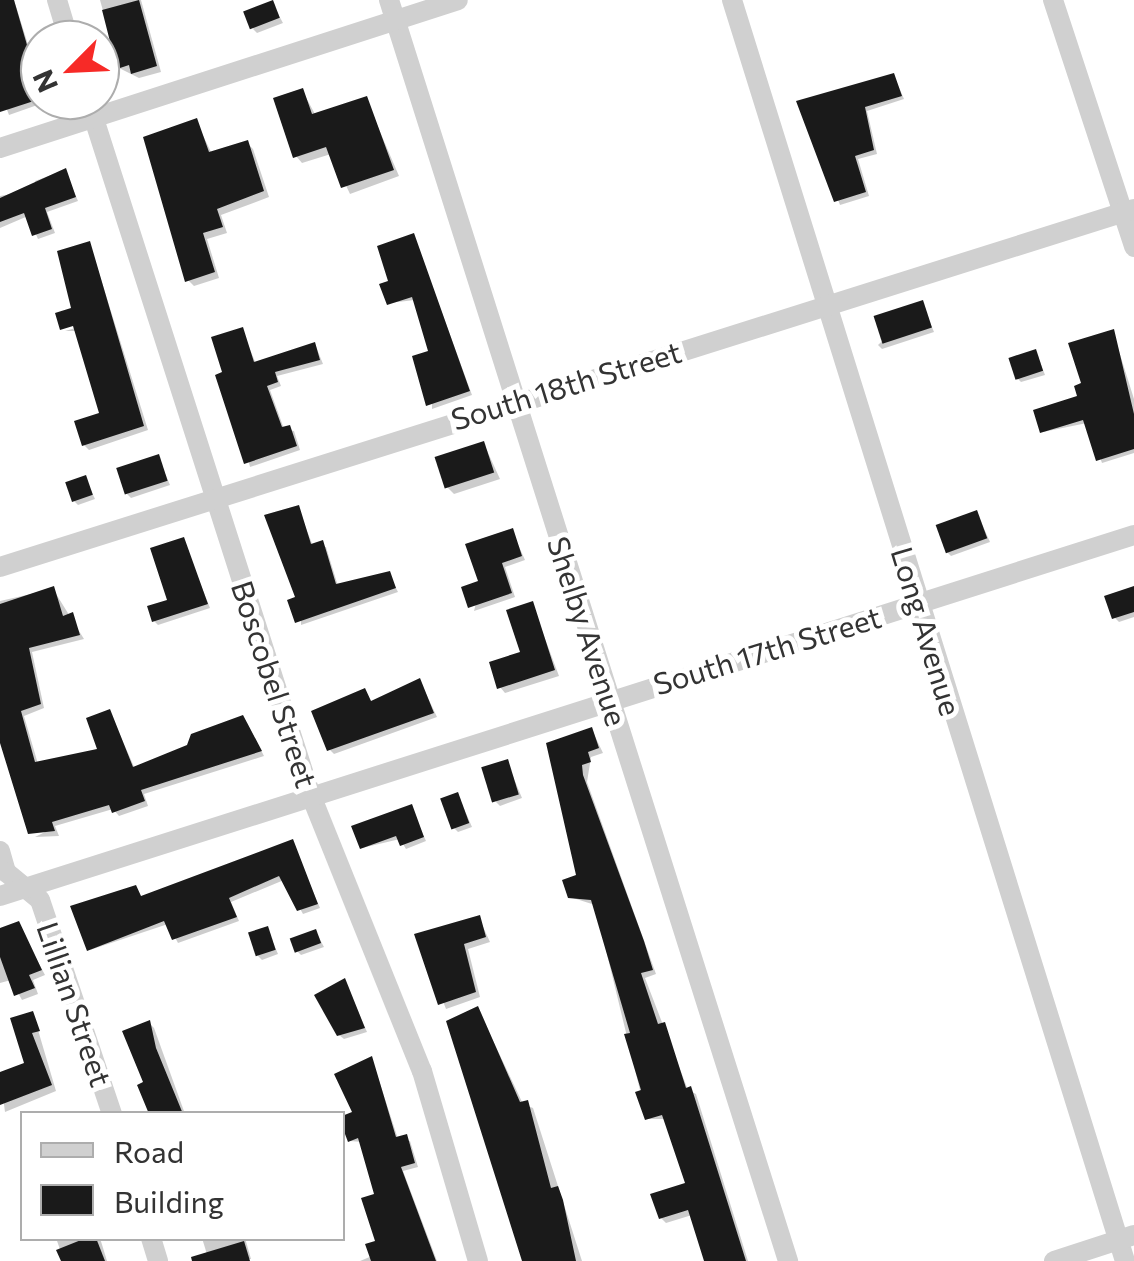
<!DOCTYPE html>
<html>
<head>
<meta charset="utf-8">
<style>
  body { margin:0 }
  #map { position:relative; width:1134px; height:1261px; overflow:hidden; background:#fff; font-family:Commissioner,sans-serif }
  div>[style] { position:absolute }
  .shadow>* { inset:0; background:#0003 }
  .building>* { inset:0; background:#1a1a1a; transform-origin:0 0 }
  .minor>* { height:20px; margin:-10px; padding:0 10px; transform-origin:10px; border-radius:10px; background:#d0d0d0 }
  span { translate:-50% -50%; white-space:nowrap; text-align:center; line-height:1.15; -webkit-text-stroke:10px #fff; paint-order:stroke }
  .street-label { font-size:30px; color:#333 }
  .legend { position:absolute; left:20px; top:1111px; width:325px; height:130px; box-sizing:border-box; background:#fff; border:2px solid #adadad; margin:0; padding:12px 18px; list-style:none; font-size:30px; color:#333 }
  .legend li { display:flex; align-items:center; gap:20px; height:50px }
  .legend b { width:50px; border:2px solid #adadad }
  .north { position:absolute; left:20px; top:20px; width:100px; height:100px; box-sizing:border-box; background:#fff; border:2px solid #adadad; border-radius:50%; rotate:246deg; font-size:28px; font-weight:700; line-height:40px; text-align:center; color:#333 }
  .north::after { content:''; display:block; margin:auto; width:35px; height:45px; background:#f72a27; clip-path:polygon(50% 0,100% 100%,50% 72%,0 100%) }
</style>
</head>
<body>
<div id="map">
  <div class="shadow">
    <div style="clip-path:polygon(0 0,14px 0,46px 102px,9px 115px,0 91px)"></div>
    <div style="clip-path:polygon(100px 0,141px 0,161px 72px,139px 78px,119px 68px)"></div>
    <div style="clip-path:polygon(272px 3px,283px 23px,257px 33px,253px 29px)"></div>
    <div style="clip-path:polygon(894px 76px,904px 99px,867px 111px,877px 154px,858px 159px,869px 196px,840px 205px,800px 103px)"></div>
    <div style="clip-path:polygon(302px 90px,316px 116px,366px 99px,399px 176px,350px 194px,331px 154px,302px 163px,296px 156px)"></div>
    <div style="clip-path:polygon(196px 121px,212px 154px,247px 143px,253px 149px,269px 197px,221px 215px,227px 233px,207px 239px,219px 278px,194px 286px,188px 280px)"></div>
    <div style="clip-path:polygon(65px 170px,78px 201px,47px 212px,55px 233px,38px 239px,28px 216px,0 228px,0 196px,37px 189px,35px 181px)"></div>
    <div style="clip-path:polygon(414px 236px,472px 395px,432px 409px,431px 353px,415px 300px,389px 303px)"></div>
    <div style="clip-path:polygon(90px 244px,148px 430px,89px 450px,84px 445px,102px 414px,77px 331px,65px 331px,86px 325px,74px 310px)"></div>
    <div style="clip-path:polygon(922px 303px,934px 332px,882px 349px,878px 345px)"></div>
    <div style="clip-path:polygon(242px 330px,256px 364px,315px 344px,323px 364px,277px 376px,281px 386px,270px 390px,284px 429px,294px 431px,300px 450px,250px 467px,226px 374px)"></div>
    <div style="clip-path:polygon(1113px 332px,1134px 399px,1134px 453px,1102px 463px,1087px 423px,1043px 432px,1080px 398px)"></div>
    <div style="clip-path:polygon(1036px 351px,1045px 375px,1021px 382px,1017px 378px)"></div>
    <div style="clip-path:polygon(484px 444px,500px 479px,454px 494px,447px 487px)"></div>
    <div style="clip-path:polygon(158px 457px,170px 485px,131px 498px,127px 494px)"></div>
    <div style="clip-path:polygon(85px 478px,95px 499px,78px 505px,74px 501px)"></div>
    <div style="clip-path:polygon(298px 508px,313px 546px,326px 547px,338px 586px,389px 574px,398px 592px,301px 625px)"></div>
    <div style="clip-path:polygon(977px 513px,990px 542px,951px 556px,947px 552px)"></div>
    <div style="clip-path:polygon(512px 531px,525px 560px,505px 567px,515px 597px,474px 611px,481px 583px)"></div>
    <div style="clip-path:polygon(183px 540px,210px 608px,158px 625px,154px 621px,170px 601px)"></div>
    <div style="clip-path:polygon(1134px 588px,1134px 617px,1119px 622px,1115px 618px)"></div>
    <div style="clip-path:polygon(53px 589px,84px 639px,32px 652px,44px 708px,24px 716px,38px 764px,100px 751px,110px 712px,135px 769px,247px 723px,264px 756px,144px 794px,148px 806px,119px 816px,113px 809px,55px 826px,59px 836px,35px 837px,51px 829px,0 723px,0 601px)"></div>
    <div style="clip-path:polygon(532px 604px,559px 676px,505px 693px,500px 687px,523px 654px)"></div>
    <div style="clip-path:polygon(420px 681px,437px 717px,334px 754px,330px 750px,364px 691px,372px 703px)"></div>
    <div style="clip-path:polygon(592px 730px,603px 753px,591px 757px,587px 782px,656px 974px,645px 978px,688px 1090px,696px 1094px,748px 1261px,707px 1261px,692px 1215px,666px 1223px,661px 1218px,688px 1184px,666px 1119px,647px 1119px,595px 905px,570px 897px,579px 877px,549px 744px)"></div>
    <div style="clip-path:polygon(507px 762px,522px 798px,500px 806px,496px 802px)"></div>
    <div style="clip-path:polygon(458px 795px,472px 827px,458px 832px,454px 828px)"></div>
    <div style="clip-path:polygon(411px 807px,426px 841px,406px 849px,400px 839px,362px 848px)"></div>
    <div style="clip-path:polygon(292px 842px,320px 908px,303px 914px,284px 880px,231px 902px,239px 921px,178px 943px,168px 924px,90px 950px,135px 888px,142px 898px)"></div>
    <div style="clip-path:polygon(479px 918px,490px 942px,468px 949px,480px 997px,446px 1009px,417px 935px)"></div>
    <div style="clip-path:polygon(18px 924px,45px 975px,33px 980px,38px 994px,22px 1000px,11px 980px,0 983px,0 929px)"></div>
    <div style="clip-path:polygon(267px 929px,278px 954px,262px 960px,258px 956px)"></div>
    <div style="clip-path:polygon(316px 932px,324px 947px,301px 955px,297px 951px)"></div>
    <div style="clip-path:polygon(345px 981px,367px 1032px,344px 1039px,339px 1035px)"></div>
    <div style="clip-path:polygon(478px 1009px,523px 1104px,533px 1108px,582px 1261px,525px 1261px)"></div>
    <div style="clip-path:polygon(33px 1013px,56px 1091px,5px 1112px,0 1075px,28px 1064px)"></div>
    <div style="clip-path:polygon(149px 1023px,154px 1028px,185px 1114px,152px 1114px,146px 1083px)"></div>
    <div style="clip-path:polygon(372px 1059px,398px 1139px,410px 1141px,418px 1167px,403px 1171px,437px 1261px,360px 1261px,372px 1256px,378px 1242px,377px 1195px,362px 1142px,350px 1141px)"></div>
    <div style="clip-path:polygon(56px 1238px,100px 1238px,107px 1261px,64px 1261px)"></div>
    <div style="clip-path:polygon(202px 1238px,245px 1238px,251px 1259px,209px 1261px)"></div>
  </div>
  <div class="building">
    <div style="clip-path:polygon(0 0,14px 0,40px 90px,40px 99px,0 112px)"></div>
    <div style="clip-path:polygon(139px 0,157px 66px,131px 74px,129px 65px,117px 69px,102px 10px)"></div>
    <div style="left:273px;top:0;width:19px;height:32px;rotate:69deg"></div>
    <div style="clip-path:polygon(894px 73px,902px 96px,865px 107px,874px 150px,855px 156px,866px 192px,834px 202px,796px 101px)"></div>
    <div style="clip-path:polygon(303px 88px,312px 114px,367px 96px,394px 170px,341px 188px,326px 147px,293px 158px,273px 98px)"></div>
    <div style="clip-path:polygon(197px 118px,209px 152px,248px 140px,264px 191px,217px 209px,223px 227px,203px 233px,215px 272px,185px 282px,143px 137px)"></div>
    <div style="clip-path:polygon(66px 168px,76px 197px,45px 208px,52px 229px,32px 236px,24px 213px,0 222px,0 198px)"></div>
    <div style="clip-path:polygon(414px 233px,470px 391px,426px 406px,412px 356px,428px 351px,412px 297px,387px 305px,379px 284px,388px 281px,377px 246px)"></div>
    <div style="clip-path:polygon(90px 241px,144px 426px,82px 446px,74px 421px,99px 413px,73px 326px,60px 330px,55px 313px,71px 308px,57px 251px)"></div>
    <div style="left:923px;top:300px;width:29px;height:52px;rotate:72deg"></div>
    <div style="clip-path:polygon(243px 327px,254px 362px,315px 342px,320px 360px,275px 372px,278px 382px,267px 386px,282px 427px,290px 425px,297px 446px,244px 464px,215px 375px,222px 372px,211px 337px)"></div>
    <div style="clip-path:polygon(1114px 329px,1134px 414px,1134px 449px,1096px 461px,1083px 420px,1040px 433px,1033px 410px,1077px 396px,1074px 386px,1081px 383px,1068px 343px)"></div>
    <div style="left:1036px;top:349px;width:23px;height:29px;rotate:72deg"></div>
    <div style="left:484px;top:441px;width:33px;height:52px;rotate:72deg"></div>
    <div style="left:159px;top:454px;width:28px;height:45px;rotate:72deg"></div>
    <div style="left:86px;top:475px;width:21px;height:22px;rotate:71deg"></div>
    <div style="clip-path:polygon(299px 505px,311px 544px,323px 540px,336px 584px,390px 571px,396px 588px,295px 623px,287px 600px,295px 597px,264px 515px)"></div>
    <div style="left:977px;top:510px;width:30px;height:44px;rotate:70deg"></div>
    <div style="clip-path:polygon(513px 528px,522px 556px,502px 563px,512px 593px,468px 608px,461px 587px,478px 581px,465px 544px)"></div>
    <div style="clip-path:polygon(184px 537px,208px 604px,152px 622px,147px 606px,167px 600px,150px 548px)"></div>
    <div style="clip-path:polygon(54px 586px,63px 616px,73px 612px,80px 635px,29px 648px,41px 704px,21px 711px,35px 762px,97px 749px,86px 718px,110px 709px,133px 767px,187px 745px,191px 734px,243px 715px,262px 751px,141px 790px,145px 801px,112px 813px,109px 805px,52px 822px,55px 831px,28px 834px,0 743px,0 604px)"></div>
    <div style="clip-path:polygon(1134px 586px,1134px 612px,1112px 619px,1104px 596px)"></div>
    <div style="clip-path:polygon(533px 601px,555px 670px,497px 689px,489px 662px,520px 652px,506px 610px)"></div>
    <div style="clip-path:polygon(420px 678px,434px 713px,327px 751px,311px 711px,365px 688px,371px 701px)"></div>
    <div style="clip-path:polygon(592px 727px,599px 748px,588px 752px,591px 762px,582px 765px,583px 775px,644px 941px,653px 970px,641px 973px,658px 1024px,665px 1022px,686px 1088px,691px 1086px,746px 1261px,704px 1261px,688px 1210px,659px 1219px,650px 1194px,685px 1183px,662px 1115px,645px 1120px,635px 1092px,641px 1090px,624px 1034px,630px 1033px,591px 900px,568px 898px,562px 880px,576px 875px,546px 743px)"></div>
    <div style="left:508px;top:759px;width:37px;height:28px;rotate:73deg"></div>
    <div style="left:458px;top:792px;width:33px;height:19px;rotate:70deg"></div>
    <div style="clip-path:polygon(412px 804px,424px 837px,400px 846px,396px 836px,360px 849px,351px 826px)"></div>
    <div style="clip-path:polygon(293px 839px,318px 904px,297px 911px,279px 876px,229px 898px,237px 917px,172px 940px,164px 921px,87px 951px,70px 906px,136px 885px,141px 896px)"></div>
    <div style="clip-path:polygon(480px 915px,486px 937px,464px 944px,476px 992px,438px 1005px,414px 934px)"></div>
    <div style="clip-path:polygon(19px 921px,42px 970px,29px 975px,35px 988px,14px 996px,0 957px,0 928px)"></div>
    <div style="left:268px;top:926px;width:25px;height:21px;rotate:72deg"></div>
    <div style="left:316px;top:929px;width:15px;height:28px;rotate:70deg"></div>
    <div style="clip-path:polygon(345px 978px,365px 1028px,337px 1036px,314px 995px)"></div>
    <div style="clip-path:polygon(478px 1006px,520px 1102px,528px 1100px,551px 1188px,558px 1186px,563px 1200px,576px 1261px,522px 1261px,446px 1021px)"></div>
    <div style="clip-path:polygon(33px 1011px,40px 1031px,32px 1033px,52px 1085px,0 1105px,0 1072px,24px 1063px,10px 1018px)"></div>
    <div style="clip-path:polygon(150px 1020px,156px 1048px,183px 1114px,149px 1114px,137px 1085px,143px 1082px,122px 1031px)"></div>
    <div style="clip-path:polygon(372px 1056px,396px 1137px,407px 1134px,415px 1163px,401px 1167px,436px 1261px,371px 1261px,365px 1244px,375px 1241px,361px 1198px,374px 1194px,358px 1138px,348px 1142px,342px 1126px,342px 1116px,352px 1112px,334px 1074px)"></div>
    <div style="clip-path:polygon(86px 1238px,96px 1238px,105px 1261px,61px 1261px,56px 1250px)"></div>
    <div style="clip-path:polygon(244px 1241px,250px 1261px,192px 1261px,191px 1257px)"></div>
  </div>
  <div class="minor">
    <div style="left:57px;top:0;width:42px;rotate:73.3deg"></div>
    <div style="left:389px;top:0;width:1323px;rotate:72.44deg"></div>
    <div style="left:732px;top:0;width:1321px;rotate:72.69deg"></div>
    <div style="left:1053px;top:0;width:260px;rotate:71.8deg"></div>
    <div style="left:88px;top:100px;width:728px;rotate:72.24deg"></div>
    <div style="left:310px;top:793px;width:300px;rotate:68.1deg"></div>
    <div style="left:422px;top:1071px;width:198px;rotate:73.6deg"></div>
    <div style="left:0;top:148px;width:481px;rotate:-17.9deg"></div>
    <div style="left:0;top:567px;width:1189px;rotate:-17.52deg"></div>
    <div style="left:0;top:851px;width:22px;rotate:74deg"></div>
    <div style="left:6px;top:872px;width:44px;rotate:39.5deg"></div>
    <div style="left:40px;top:900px;width:226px;rotate:71.4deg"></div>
    <div style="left:0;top:896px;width:1190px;rotate:-17.66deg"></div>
    <div style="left:151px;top:1238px;width:24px;rotate:73deg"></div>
    <div style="left:1054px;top:1261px;width:84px;rotate:-18deg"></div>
  </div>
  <div class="street-label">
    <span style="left:566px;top:385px;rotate:-17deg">South 18th Street</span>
    <span style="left:588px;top:631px;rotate:72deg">Shelby Avenue</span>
    <span style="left:927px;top:631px;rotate:73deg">Long Avenue</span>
    <span style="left:767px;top:650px;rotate:-17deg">South 17th Street</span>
    <span style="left:275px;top:684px;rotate:72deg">Boscobel Street</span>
    <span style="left:75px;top:1004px;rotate:71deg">Lillian Street</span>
  </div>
  <ul class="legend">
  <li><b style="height:12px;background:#d0d0d0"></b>Road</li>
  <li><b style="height:28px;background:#1a1a1a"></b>Building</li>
  </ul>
  <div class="north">N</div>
</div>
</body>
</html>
